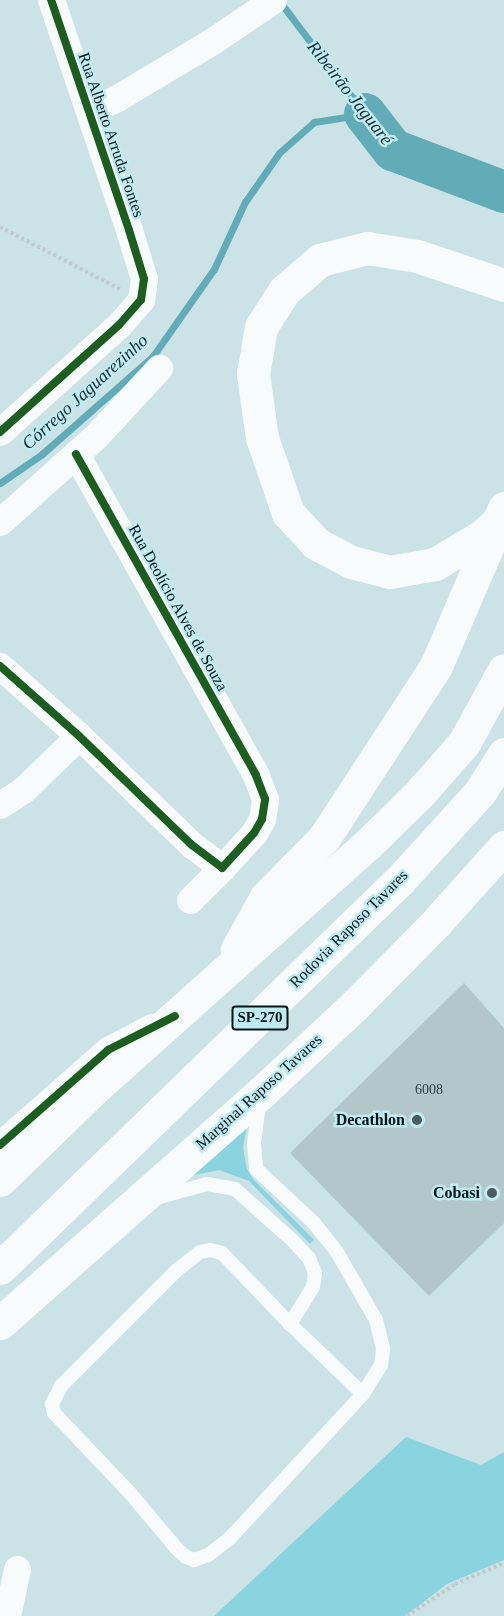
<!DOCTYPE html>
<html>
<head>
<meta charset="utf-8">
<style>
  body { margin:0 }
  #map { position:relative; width:504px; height:1616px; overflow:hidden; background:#cbe3e6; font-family:"Times New Roman",serif }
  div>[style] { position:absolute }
  .green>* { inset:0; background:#8ad4df }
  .stream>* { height:7px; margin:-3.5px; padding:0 3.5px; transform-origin:3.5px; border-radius:3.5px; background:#61acb7 }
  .river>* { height:42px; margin:-21px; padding:0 21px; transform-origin:21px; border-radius:21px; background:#61acb7 }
  .building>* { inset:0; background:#b3c6c9 }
  .path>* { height:4px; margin-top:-2px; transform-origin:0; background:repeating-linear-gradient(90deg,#c3cacc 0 3px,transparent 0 6px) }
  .service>* { height:14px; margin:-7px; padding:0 7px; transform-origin:7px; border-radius:7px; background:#f7fbfb }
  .minor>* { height:27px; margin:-13.5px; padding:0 13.5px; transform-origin:13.5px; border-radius:13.5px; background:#f7fbfb }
  .secondary>* { height:33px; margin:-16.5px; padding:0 16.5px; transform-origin:16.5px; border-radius:16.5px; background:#f7fbfb }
  .trunk>* { height:33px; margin:-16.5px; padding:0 16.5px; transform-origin:16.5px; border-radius:16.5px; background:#f7fbfb }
  .motorway>* { height:33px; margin:-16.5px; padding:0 16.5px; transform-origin:16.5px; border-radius:16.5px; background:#f7fbfb }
  .cycleway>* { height:8px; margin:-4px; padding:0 4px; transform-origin:4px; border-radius:4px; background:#1b5e20 }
  .dots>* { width:16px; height:16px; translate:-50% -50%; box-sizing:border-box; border:3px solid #bfebf2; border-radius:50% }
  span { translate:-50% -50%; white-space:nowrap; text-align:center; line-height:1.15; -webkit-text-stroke:5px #bfebf2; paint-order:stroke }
  .number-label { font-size:14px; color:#304044 }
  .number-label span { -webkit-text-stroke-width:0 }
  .shield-label span { padding:2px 4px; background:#bfebf2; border:2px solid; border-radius:4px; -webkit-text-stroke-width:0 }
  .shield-label { font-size:15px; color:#051417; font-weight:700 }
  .street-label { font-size:16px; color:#051417 }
  .poi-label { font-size:16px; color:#051417; font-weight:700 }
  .right { translate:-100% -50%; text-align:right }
  .water-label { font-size:18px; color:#172d31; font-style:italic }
</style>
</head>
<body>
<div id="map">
  <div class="green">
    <div style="clip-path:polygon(247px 1125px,243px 1148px,247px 1169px,254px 1180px,314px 1240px,310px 1244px,249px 1181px,219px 1170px,190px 1176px)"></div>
    <div style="clip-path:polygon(406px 1437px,481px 1465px,504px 1452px,504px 1560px,447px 1584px,405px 1616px,214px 1616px)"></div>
  </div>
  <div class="stream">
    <div style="left:0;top:483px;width:51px;rotate:-34.6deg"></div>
    <div style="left:42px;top:454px;width:148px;rotate:-41.4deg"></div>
    <div style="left:153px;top:356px;width:106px;rotate:-55deg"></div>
    <div style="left:214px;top:269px;width:74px;rotate:-65.2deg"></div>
    <div style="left:245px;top:202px;width:60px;rotate:-55.2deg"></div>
    <div style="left:279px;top:153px;width:47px;rotate:-41.5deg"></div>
    <div style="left:314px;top:122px;width:52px;rotate:-8.9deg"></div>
    <div style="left:365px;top:114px;width:141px;rotate:-127.2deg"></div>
  </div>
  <div class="river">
    <div style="left:365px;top:114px;width:46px;rotate:52.1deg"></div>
    <div style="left:393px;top:150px;width:119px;rotate:20.7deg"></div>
  </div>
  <div class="building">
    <div style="clip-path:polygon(464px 983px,504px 1028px,504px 1223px,429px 1296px,290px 1153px)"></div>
  </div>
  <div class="path">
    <div style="left:0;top:227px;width:135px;rotate:27.3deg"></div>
    <div style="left:407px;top:1616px;width:58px;rotate:-33.7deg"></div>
    <div style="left:455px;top:1584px;width:53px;rotate:-23.2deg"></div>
  </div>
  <div class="service">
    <div style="left:259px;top:1104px;width:40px;rotate:97.1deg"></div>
    <div style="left:254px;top:1144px;width:25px;rotate:85deg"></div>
    <div style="left:256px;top:1169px;width:78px;rotate:42.9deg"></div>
    <div style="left:313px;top:1222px;width:38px;rotate:51deg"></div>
    <div style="left:337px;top:1252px;width:78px;rotate:60.2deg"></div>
    <div style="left:376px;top:1320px;width:30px;rotate:76deg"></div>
    <div style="left:383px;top:1349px;width:16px;rotate:97deg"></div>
    <div style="left:381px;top:1365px;width:34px;rotate:122deg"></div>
    <div style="left:363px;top:1394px;width:196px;rotate:132.7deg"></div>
    <div style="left:230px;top:1538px;width:28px;rotate:142deg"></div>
    <div style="left:208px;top:1555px;width:15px;rotate:160deg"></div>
    <div style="left:194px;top:1560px;width:9px;rotate:-159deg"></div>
    <div style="left:186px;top:1557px;width:12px;rotate:-138deg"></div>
    <div style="left:177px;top:1549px;width:73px;rotate:-130deg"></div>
    <div style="left:130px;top:1493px;width:110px;rotate:-133.5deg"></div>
    <div style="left:54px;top:1413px;width:9px;rotate:-103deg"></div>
    <div style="left:52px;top:1404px;width:20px;rotate:-63deg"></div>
    <div style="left:61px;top:1386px;width:164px;rotate:-45deg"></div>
    <div style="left:177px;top:1270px;width:29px;rotate:-38deg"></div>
    <div style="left:200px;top:1252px;width:10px;rotate:-11deg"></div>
    <div style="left:210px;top:1250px;width:12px;rotate:14deg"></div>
    <div style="left:222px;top:1253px;width:98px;rotate:46.2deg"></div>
    <div style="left:290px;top:1324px;width:101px;rotate:43.8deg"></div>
    <div style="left:156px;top:1198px;width:53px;rotate:-15.4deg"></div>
    <div style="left:207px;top:1184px;width:28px;rotate:10deg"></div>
    <div style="left:235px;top:1189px;width:76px;rotate:41.8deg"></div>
    <div style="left:292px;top:1240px;width:25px;rotate:47deg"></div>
    <div style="left:309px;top:1258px;width:16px;rotate:68deg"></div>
    <div style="left:315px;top:1273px;width:14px;rotate:98deg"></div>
    <div style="left:313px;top:1287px;width:44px;rotate:121.9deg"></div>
  </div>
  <div class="minor">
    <div style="left:89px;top:111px;width:31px;rotate:-25deg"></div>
    <div style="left:117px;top:98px;width:109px;rotate:-30.8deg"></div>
    <div style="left:211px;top:42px;width:75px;rotate:-34.1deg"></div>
    <div style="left:0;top:432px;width:160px;rotate:-42deg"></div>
    <div style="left:119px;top:325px;width:33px;rotate:-49deg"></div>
    <div style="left:141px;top:300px;width:21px;rotate:-82deg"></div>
    <div style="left:144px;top:279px;width:51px;rotate:-107deg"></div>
    <div style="left:129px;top:230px;width:243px;rotate:-108.7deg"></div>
    <div style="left:0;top:522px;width:129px;rotate:-41.9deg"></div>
    <div style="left:96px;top:436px;width:93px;rotate:-47.2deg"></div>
    <div style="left:0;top:666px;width:106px;rotate:41.5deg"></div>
    <div style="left:79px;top:736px;width:157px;rotate:44deg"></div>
    <div style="left:192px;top:845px;width:38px;rotate:37deg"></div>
    <div style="left:222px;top:868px;width:47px;rotate:-47.6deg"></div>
    <div style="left:254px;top:833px;width:16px;rotate:-60deg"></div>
    <div style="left:262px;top:819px;width:20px;rotate:-81deg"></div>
    <div style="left:265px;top:799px;width:26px;rotate:-111deg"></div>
    <div style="left:256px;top:775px;width:368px;rotate:-119.3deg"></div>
    <div style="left:0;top:805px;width:27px;rotate:-33deg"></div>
    <div style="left:23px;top:790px;width:78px;rotate:-44deg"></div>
    <div style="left:190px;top:900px;width:45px;rotate:-45deg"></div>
    <div style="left:0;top:1145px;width:144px;rotate:-41.3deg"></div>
    <div style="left:108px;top:1050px;width:50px;rotate:-27.6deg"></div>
    <div style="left:7px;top:1616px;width:48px;rotate:-78deg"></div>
  </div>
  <div class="secondary">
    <div style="left:0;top:1323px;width:349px;rotate:-41.4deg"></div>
    <div style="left:262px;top:1092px;width:129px;rotate:-43.1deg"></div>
    <div style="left:356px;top:1004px;width:111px;rotate:-45.4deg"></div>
    <div style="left:434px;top:925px;width:105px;rotate:-48.1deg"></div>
  </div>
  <div class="trunk">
    <div style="left:499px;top:521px;width:23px;rotate:139deg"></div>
    <div style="left:482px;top:536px;width:55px;rotate:149.2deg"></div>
    <div style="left:435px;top:564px;width:46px;rotate:169.9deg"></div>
    <div style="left:390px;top:572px;width:40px;rotate:-165.6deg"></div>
    <div style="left:351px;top:562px;width:40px;rotate:-152deg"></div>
    <div style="left:316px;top:543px;width:41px;rotate:-133deg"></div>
    <div style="left:288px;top:513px;width:79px;rotate:-109.1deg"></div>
    <div style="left:262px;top:438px;width:65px;rotate:-98deg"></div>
    <div style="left:253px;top:374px;width:48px;rotate:-80.3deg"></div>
    <div style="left:261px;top:327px;width:43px;rotate:-57.4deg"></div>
    <div style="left:284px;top:291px;width:48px;rotate:-40.7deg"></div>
    <div style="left:320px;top:260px;width:49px;rotate:-14.3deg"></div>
    <div style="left:367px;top:248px;width:51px;rotate:9.1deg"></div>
    <div style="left:417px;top:256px;width:92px;rotate:18.4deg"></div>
  </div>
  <div class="motorway">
    <div style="left:237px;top:949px;width:60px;rotate:-60.9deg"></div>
    <div style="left:266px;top:897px;width:83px;rotate:-45.5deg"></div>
    <div style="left:324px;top:838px;width:205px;rotate:-56.9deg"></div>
    <div style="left:436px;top:666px;width:172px;rotate:-66.7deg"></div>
    <div style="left:0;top:1180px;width:134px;rotate:-44.1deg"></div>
    <div style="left:96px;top:1087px;width:365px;rotate:-41.8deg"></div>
    <div style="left:368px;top:844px;width:71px;rotate:-44.4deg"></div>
    <div style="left:419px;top:794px;width:68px;rotate:-48.6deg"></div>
    <div style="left:464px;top:743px;width:83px;rotate:-61.3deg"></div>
    <div style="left:0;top:1268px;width:557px;rotate:-44.13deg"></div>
    <div style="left:400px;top:880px;width:119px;rotate:-47.7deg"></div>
    <div style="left:480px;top:792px;width:45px;rotate:-57.7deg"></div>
  </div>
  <div class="cycleway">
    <div style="left:0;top:432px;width:160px;rotate:-42deg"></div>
    <div style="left:119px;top:325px;width:33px;rotate:-49deg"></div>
    <div style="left:141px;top:300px;width:21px;rotate:-82deg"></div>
    <div style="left:144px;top:279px;width:51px;rotate:-107deg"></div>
    <div style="left:129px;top:230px;width:243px;rotate:-108.7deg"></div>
    <div style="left:0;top:666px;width:106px;rotate:41.5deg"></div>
    <div style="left:79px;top:736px;width:157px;rotate:44deg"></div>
    <div style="left:192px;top:845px;width:38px;rotate:37deg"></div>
    <div style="left:222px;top:868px;width:47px;rotate:-47.6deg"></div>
    <div style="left:254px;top:833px;width:16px;rotate:-60deg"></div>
    <div style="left:262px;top:819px;width:20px;rotate:-81deg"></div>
    <div style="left:265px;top:799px;width:26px;rotate:-111deg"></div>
    <div style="left:256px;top:775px;width:368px;rotate:-119.3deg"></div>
    <div style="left:0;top:1145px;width:144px;rotate:-41.3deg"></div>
    <div style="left:108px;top:1050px;width:75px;rotate:-26.9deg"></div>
  </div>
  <div class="dots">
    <div style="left:417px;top:1120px;background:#4a5c5f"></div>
    <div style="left:492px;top:1193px;background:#4a5c5f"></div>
  </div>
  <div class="number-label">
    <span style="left:429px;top:1090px">6008</span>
  </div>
  <div class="shield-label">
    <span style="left:260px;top:1018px">SP-270</span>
  </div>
  <div class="street-label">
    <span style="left:111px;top:135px;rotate:71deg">Rua Alberto Arruda Fontes</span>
    <span style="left:178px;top:608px;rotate:61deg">Rua Deolício Alves de Souza</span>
    <span style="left:349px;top:929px;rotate:-45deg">Rodovia Raposo Tavares</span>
    <span style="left:259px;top:1092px;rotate:-42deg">Marginal Raposo Tavares</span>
  </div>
  <div class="poi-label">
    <span class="right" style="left:405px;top:1120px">Decathlon</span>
    <span class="right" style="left:480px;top:1193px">Cobasi</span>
  </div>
  <div class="water-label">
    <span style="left:350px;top:93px;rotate:52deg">Ribeirão Jaguaré</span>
    <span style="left:85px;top:392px;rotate:-42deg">Córrego Jaguarezinho</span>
  </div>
</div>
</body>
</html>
